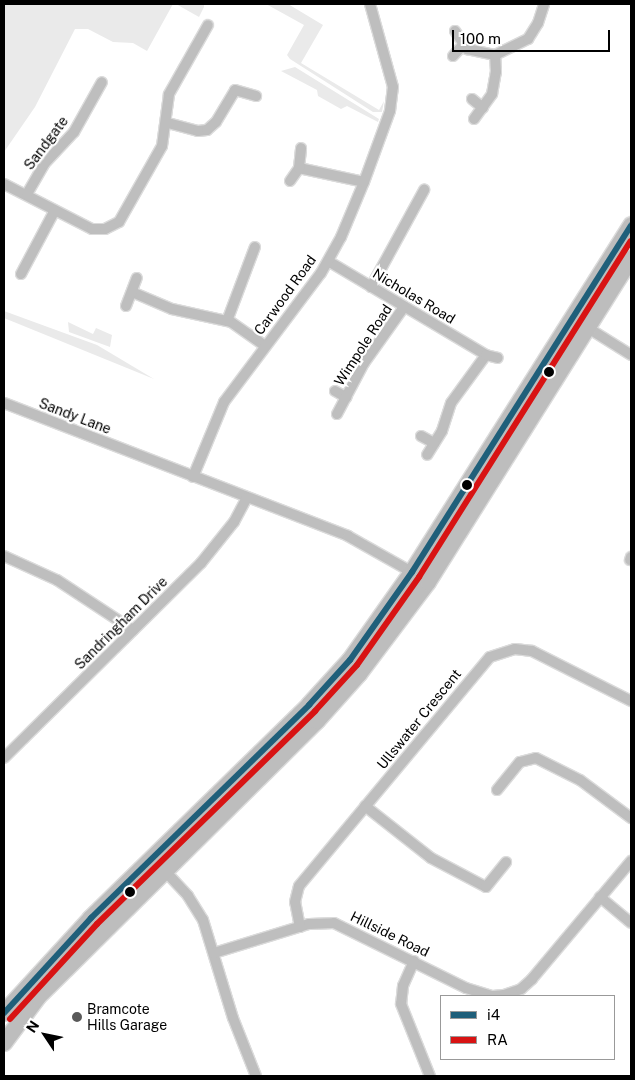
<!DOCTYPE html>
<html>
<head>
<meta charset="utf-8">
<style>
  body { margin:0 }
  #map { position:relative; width:635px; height:1080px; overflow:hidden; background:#fff; font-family:"Public Sans",sans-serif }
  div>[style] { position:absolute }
  .green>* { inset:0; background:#eaeaea }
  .roads { filter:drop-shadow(1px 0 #dbdbdb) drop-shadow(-1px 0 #dbdbdb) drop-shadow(0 1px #dbdbdb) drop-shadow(0 -1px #dbdbdb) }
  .minor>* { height:10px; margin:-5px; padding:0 5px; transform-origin:5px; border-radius:5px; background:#bebebe }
  .trunk>* { height:16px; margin:-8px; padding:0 8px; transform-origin:8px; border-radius:8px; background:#bdbdbd }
  .bus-1>* { height:6px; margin:-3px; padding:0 3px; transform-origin:3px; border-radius:3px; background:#1f5f7a }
  .bus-2>* { height:6px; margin:-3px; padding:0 3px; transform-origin:3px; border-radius:3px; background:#d81313 }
  .dots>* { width:14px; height:14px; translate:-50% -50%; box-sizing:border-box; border:2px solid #fff; border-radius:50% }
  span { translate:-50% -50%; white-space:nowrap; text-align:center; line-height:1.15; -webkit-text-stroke:4.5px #fff; paint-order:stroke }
  .street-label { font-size:14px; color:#000 }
  .poi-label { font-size:14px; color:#000 }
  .left { translate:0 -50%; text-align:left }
  .frame { position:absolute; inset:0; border:5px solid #000; pointer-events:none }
  .legend { position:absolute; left:440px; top:995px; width:175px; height:65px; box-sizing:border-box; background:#fff; border:1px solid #999; margin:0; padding:6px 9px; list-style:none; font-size:15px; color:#000 }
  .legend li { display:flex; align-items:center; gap:10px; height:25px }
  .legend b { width:25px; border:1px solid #999 }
  .north { position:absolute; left:20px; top:1010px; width:50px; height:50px; -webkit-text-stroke:4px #fff; paint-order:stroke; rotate:304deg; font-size:14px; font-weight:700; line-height:20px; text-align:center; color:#000 }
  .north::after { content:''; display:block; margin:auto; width:18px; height:22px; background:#000; clip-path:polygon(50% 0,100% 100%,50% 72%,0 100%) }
  .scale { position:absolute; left:452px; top:30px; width:158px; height:22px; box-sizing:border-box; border:2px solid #000; border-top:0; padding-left:6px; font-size:15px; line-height:18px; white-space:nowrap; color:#000; -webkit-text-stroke:4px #fff; paint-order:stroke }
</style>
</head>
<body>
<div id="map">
  <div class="green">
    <div style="clip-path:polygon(4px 4px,173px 4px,147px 51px,133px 43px,113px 42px,88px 29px,75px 29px,35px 107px,4px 152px)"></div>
    <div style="clip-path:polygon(176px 4px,204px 4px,204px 7px,199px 17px)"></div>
    <div style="clip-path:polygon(266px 4px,288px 4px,323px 25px,301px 63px,379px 110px,384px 101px,382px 112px,373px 112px,290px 59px,287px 55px,304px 25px)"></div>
    <div style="clip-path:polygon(295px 67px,379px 119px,378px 122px,347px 106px,341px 109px,318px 96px,317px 90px,281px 71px)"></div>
    <div style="clip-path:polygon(4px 311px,97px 345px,154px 379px,4px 318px)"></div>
    <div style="clip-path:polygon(68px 322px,93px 334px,96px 328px,112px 335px,110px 347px,69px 332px)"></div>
  </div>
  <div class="roads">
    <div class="minor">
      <div style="left:455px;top:31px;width:22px;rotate:56deg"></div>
      <div style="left:467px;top:49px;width:29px;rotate:12deg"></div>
      <div style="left:495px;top:55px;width:37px;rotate:-26deg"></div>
      <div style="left:528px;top:39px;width:19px;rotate:-58deg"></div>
      <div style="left:538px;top:23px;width:20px;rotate:-72deg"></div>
      <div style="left:453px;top:56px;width:13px;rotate:-48deg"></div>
      <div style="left:472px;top:99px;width:14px;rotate:39deg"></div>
      <div style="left:474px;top:119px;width:31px;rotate:-54deg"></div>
      <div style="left:492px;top:94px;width:22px;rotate:-80deg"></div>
      <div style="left:496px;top:72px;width:17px;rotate:-93deg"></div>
      <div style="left:168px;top:123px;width:31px;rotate:15deg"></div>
      <div style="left:198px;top:131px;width:9px;rotate:-6deg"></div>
      <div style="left:207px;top:130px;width:12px;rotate:-42deg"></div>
      <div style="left:216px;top:122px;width:37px;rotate:-59deg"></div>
      <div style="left:235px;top:90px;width:22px;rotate:16deg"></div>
      <div style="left:299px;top:168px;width:66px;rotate:12.2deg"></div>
      <div style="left:290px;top:181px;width:16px;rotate:-55deg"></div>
      <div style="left:299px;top:168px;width:20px;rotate:-84deg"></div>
      <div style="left:4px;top:184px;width:99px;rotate:27.1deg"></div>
      <div style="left:92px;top:229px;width:13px"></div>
      <div style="left:105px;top:229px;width:16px;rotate:-27deg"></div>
      <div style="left:119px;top:222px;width:87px;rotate:-60.5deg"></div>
      <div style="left:162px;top:146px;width:52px;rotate:-82.3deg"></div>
      <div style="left:169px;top:94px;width:79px;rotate:-60.5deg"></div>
      <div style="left:27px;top:194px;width:34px;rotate:-60deg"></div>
      <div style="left:44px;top:164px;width:44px;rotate:-46.8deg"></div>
      <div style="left:74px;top:132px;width:57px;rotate:-60.8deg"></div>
      <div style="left:328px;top:261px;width:184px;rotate:30.7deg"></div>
      <div style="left:486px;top:355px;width:59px;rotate:126.1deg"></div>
      <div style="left:451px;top:403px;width:29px;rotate:108deg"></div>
      <div style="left:442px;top:431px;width:28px;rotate:122deg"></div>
      <div style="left:21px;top:274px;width:72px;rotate:-62deg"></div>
      <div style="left:371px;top:287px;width:111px;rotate:-61.3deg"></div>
      <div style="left:132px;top:292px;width:43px;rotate:23deg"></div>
      <div style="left:172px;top:309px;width:60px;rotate:12.4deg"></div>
      <div style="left:231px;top:322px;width:42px;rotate:35.2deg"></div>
      <div style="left:126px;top:306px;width:30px;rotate:-69deg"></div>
      <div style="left:227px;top:321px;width:79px;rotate:-69.3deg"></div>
      <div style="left:588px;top:328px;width:51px;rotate:32.1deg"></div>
      <div style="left:486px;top:355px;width:12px;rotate:14deg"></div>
      <div style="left:335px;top:391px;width:13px;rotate:29deg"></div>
      <div style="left:4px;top:403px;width:369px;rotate:21.1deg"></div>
      <div style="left:348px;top:536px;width:73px;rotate:29.4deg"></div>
      <div style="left:337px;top:414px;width:58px;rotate:-62.1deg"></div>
      <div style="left:364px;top:363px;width:69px;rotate:-54.5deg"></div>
      <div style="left:421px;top:436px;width:15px;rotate:28deg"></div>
      <div style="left:193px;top:477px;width:81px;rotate:-67.5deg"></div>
      <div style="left:224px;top:402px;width:161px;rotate:-53.1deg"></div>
      <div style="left:321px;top:273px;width:41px;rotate:-60.9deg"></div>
      <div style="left:341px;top:237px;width:60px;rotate:-67.3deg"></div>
      <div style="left:364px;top:182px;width:76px;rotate:-69.9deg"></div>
      <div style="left:390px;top:111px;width:24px;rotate:-83deg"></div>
      <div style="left:393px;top:87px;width:86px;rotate:-105.5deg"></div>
      <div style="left:4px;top:556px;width:58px;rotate:24.4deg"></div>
      <div style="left:57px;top:580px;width:91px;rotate:33.3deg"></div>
      <div style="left:630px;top:560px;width:3px;rotate:-72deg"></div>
      <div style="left:4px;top:758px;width:277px;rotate:-44.7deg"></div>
      <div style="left:201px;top:563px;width:53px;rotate:-51.2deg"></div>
      <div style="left:234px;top:522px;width:27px;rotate:-62deg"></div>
      <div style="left:497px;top:790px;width:36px;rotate:-51deg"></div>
      <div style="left:520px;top:762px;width:16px;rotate:-14deg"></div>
      <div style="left:536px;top:758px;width:49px;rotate:26.6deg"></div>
      <div style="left:580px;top:780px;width:64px;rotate:36.7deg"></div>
      <div style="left:365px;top:806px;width:84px;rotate:38.2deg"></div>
      <div style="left:431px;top:858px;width:62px;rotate:27.8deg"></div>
      <div style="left:486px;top:887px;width:32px;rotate:-51deg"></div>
      <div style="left:165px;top:871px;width:34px;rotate:47deg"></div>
      <div style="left:188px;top:896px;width:28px;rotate:58deg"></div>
      <div style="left:203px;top:920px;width:102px;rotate:73deg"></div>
      <div style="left:233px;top:1018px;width:62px;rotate:68.4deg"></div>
      <div style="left:600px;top:897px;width:40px;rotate:40deg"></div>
      <div style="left:300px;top:927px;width:25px;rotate:-101deg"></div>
      <div style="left:295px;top:902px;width:16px;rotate:-76deg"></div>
      <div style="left:299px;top:886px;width:298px;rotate:-50.2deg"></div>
      <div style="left:490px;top:657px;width:26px;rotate:-18deg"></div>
      <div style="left:515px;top:649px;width:17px;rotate:7deg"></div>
      <div style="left:532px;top:651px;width:111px;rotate:26.8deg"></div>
      <div style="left:214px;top:953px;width:99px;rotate:-17deg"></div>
      <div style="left:309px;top:924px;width:25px;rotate:-2deg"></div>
      <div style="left:334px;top:923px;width:147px;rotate:26.2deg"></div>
      <div style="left:466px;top:988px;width:28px;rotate:17deg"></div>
      <div style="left:493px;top:996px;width:11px;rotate:-5deg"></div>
      <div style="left:504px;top:995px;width:18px;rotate:-19deg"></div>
      <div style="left:521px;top:989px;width:15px;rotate:-42deg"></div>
      <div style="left:532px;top:979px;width:154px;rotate:-50deg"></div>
      <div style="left:414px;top:961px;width:27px;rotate:114deg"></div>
      <div style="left:403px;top:986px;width:18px;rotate:96deg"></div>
      <div style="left:401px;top:1004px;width:78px;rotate:68.1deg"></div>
    </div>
    <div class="trunk">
      <div style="left:4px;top:1013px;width:129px;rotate:-47.5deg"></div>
      <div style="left:91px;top:918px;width:305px;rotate:-44.3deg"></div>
      <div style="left:309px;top:705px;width:61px;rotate:-47.7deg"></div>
      <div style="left:350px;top:660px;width:108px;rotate:-54.8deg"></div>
      <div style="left:412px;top:572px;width:410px;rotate:-57.7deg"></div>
      <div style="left:4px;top:1043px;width:57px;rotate:-53.5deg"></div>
      <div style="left:38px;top:997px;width:392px;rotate:-44.7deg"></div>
      <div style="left:317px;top:721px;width:63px;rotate:-48.2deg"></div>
      <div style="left:359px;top:674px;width:115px;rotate:-53.1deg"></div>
      <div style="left:428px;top:582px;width:382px;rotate:-57.9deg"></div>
    </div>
  </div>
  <div class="bus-1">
    <div style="left:4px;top:1013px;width:129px;rotate:-47.5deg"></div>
    <div style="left:91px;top:918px;width:305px;rotate:-44.3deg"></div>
    <div style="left:309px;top:705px;width:61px;rotate:-47.7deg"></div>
    <div style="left:350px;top:660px;width:108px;rotate:-54.8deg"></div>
    <div style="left:412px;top:572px;width:410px;rotate:-57.7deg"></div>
  </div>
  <div class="bus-2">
    <div style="left:10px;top:1019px;width:129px;rotate:-47.5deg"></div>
    <div style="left:97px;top:924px;width:305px;rotate:-44.3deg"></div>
    <div style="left:315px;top:711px;width:62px;rotate:-47.6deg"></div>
    <div style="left:357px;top:665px;width:108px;rotate:-54.8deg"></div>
    <div style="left:419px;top:577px;width:397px;rotate:-57.8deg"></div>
  </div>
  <div class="dots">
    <div style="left:549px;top:372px;background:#000"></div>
    <div style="left:467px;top:485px;background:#000"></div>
    <div style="left:130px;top:892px;background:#000"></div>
    <div style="left:77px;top:1017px;background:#595959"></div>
  </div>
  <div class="street-label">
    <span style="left:46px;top:143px;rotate:-53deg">Sandgate</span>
    <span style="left:285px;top:295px;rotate:-54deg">Carwood Road</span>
    <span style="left:414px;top:296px;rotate:31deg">Nicholas Road</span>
    <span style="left:363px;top:345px;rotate:-57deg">Wimpole Road</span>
    <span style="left:75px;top:416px;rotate:21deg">Sandy Lane</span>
    <span style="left:121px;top:623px;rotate:-45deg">Sandringham Drive</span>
    <span style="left:419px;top:719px;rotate:-51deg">Ullswater Crescent</span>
    <span style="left:390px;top:934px;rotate:26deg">Hillside Road</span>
  </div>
  <div class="poi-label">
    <span class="left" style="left:87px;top:1017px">Bramcote<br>Hills Garage</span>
  </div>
  <div class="frame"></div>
  <ul class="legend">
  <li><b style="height:6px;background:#1f5f7a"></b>i4</li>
  <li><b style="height:6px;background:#d81313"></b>RA</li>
  </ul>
  <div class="north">N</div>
  <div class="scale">100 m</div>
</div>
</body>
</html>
